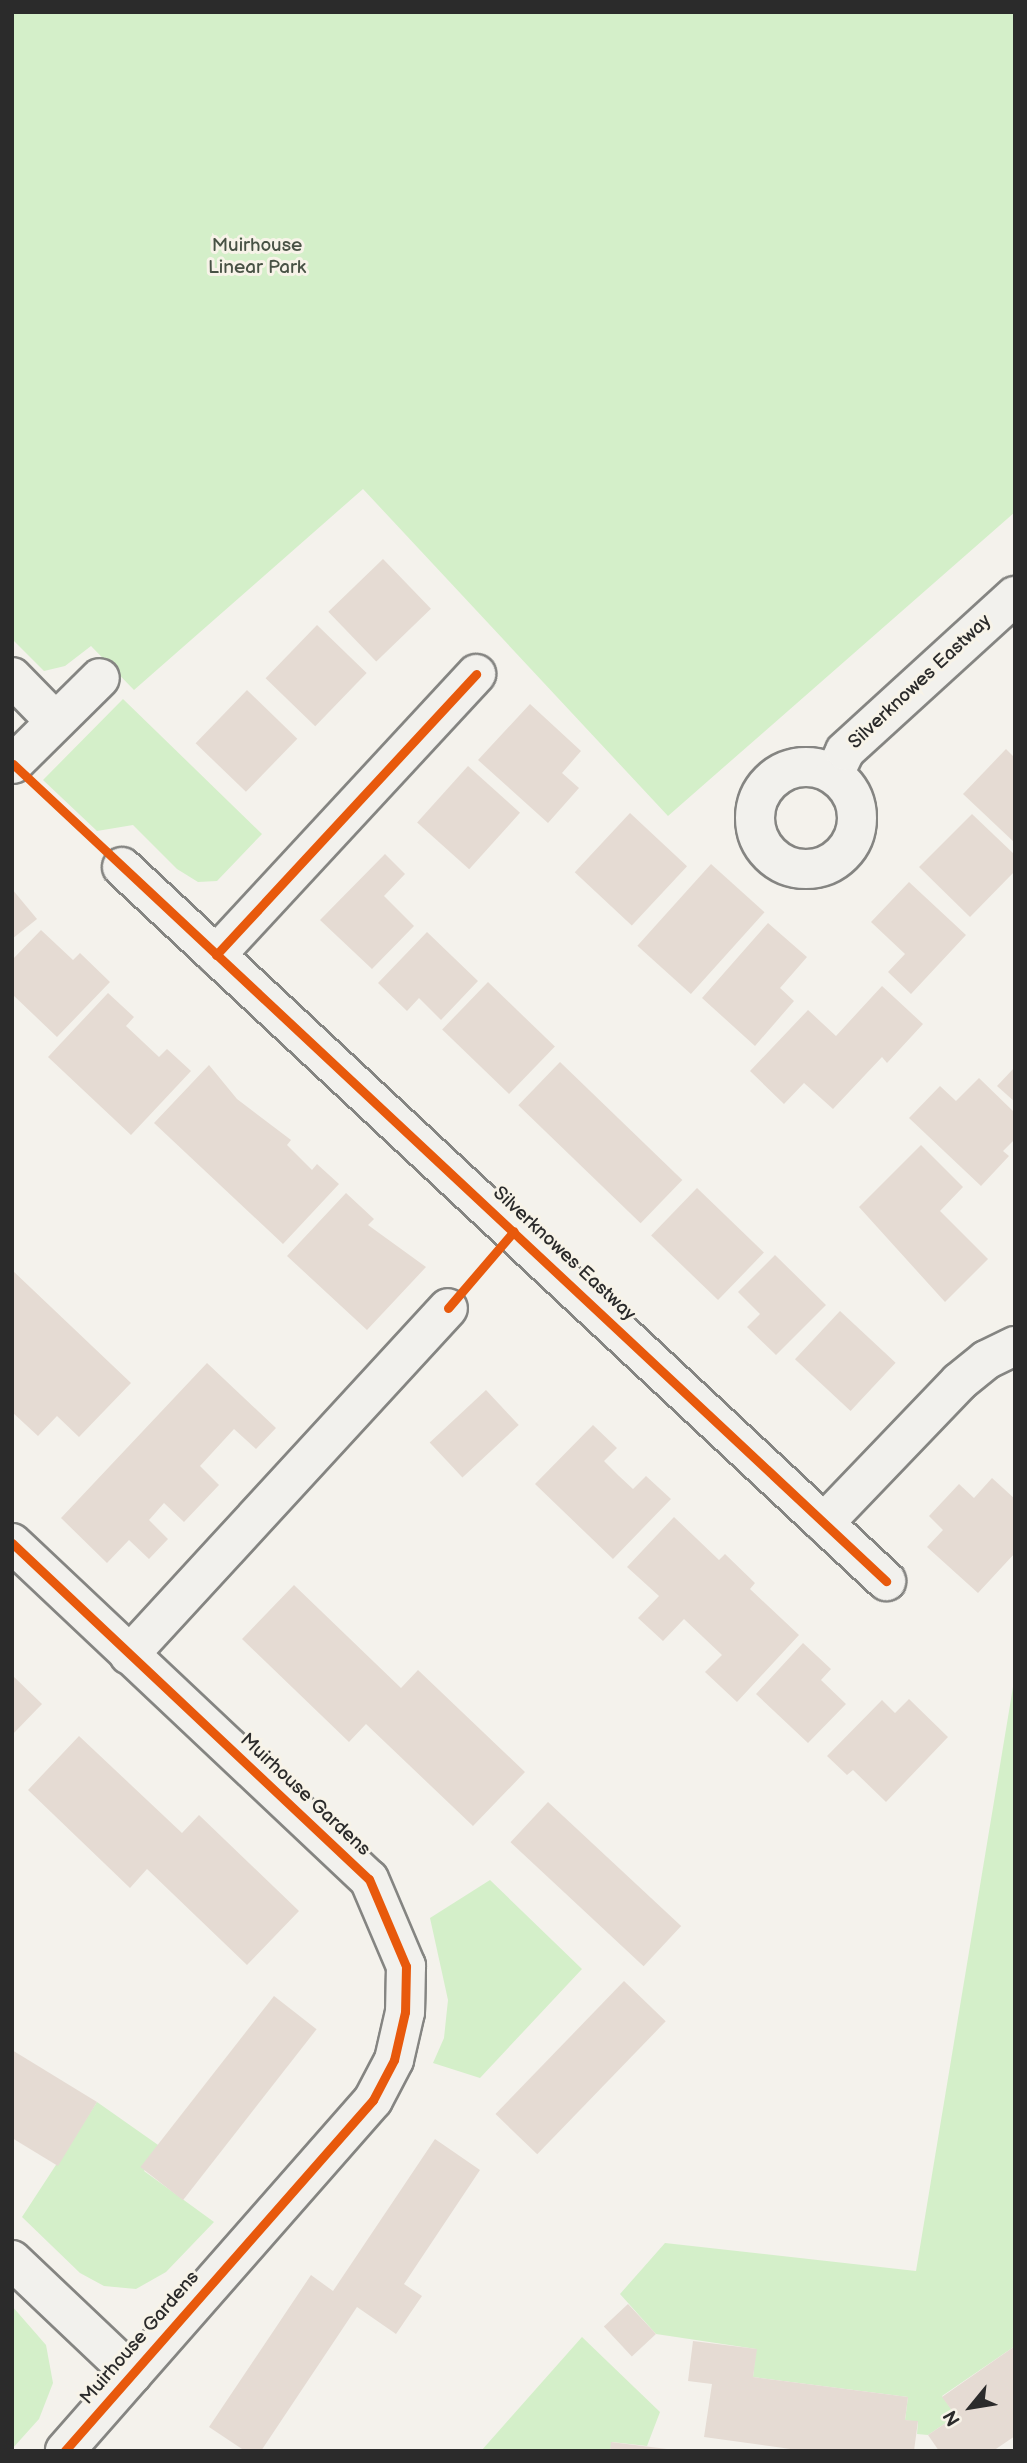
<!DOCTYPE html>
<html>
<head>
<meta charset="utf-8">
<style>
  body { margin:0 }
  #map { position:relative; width:1027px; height:2463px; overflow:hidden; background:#f4f2ec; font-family:"Balsamiq Sans",sans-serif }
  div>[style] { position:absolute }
  .green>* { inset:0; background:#d4efc9 }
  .building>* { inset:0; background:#e5dbd3; transform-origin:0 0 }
  .roads { filter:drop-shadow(2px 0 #858582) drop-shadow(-2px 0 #858582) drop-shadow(0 2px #858582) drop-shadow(0 -2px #858582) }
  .minor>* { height:38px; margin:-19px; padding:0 19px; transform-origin:19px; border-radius:19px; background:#f2f1ed }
  .minor>.ring { margin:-19px; padding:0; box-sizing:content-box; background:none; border:38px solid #f2f1ed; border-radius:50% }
  .cycleway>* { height:9px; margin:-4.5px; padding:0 4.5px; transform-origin:4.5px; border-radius:4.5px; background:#e8590c }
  span { translate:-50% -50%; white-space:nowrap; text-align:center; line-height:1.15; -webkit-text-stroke:6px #f7f3e8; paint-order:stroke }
  .park-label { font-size:19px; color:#485245 }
  .street-label { font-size:19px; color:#2b2b2b }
  .frame { position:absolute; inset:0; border:14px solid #2b2b2b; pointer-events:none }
  .north { position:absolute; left:936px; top:2372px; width:70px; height:70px; -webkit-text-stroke:5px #f7f3e8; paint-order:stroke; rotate:240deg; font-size:19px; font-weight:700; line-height:28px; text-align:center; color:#2b2b2b }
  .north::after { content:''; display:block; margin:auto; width:24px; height:32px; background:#2b2b2b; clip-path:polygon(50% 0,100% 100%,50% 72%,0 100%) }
</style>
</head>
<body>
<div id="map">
  <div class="green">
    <div style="clip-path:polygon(12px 12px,1015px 12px,1015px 512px,668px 816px,363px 489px,134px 690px,91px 646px,65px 666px,44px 671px,12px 639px)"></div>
    <div style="clip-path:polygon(123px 699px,262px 834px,217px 881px,198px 882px,177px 869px,133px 825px,97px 831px,43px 780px)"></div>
    <div style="clip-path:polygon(1015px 1675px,1015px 2346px,942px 2396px,956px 2416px,928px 2435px,917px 2434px,918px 2422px,905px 2420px,908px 2397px,753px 2377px,756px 2349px,656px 2334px,620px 2294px,665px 2243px,916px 2271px)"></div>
    <div style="clip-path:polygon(490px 1880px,582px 1969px,480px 2078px,433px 2063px,444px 2038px,448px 2000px,430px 1918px)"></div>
    <div style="clip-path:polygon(97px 2102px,161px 2147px,144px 2171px,214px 2222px,166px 2272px,136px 2289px,104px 2286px,80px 2273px,22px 2217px)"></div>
    <div style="clip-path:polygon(12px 2306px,46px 2345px,53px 2383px,39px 2419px,12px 2449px)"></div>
    <div style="clip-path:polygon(582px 2337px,660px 2412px,647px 2446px,612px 2442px,610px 2451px,481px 2451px)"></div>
  </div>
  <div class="building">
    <div style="left:383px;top:559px;width:69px;height:76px;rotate:46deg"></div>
    <div style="left:317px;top:625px;width:69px;height:74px;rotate:44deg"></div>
    <div style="left:247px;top:690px;width:70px;height:74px;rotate:44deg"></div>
    <div style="clip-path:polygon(530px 704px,581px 751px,562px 773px,579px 788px,548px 823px,478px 760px)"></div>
    <div style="clip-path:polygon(1006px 749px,1015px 758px,1015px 843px,963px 794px)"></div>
    <div style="left:468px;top:766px;width:70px;height:76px;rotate:42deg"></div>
    <div style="left:630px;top:813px;width:78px;height:81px;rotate:43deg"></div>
    <div style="clip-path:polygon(972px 814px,1015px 855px,1015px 871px,970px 917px,919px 867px)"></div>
    <div style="clip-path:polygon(385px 854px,405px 874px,384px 896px,414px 926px,372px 969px,320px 920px)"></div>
    <div style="left:711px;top:864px;width:72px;height:110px;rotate:42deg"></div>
    <div style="clip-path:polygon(909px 882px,966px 935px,911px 994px,888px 972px,905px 954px,871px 922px)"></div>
    <div style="clip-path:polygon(12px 889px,37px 919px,12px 939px)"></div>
    <div style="clip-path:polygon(768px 923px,807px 957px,780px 988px,794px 1001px,755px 1046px,702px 998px)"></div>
    <div style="clip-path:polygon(41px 930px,73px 960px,80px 953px,110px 982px,57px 1037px,12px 994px,12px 960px)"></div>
    <div style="clip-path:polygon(427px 932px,478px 981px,441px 1020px,419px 998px,407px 1011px,378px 983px)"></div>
    <div style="left:488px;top:982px;width:93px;height:66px;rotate:44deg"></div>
    <div style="clip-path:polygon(882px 986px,923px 1024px,887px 1063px,882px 1057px,833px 1109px,804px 1083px,784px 1104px,750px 1071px,808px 1010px,836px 1036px)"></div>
    <div style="clip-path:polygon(108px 993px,134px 1017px,126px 1026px,142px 1041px,159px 1057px,167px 1049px,191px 1071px,131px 1135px,48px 1057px)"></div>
    <div style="left:560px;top:1062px;width:170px;height:60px;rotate:44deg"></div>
    <div style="clip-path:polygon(209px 1065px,237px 1099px,291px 1140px,287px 1145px,312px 1170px,317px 1164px,339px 1184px,283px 1244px,154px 1123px)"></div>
    <div style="clip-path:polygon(1015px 1067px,1015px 1102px,997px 1086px)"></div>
    <div style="clip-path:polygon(979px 1078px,1015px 1113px,1015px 1139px,1003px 1151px,1009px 1156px,981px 1186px,909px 1118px,940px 1086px,956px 1101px)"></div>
    <div style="clip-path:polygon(921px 1145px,963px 1187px,940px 1211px,988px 1259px,945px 1302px,859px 1207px)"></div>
    <div style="left:697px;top:1188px;width:93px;height:66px;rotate:44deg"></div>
    <div style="clip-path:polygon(346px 1193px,374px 1219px,368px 1225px,426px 1267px,367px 1330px,287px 1256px)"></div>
    <div style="clip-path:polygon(775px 1255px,826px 1305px,776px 1355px,747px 1327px,760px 1314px,738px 1292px)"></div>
    <div style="clip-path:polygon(12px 1270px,131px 1383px,79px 1437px,57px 1416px,38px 1436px,12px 1412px)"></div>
    <div style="left:840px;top:1311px;width:76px;height:66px;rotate:43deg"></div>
    <div style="clip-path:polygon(207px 1363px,276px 1428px,256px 1449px,234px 1429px,200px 1466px,219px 1485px,201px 1504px,184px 1522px,164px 1503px,149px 1520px,168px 1539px,149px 1559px,129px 1540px,107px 1563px,61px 1518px)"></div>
    <div style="left:486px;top:1390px;width:48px;height:77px;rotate:47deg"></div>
    <div style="clip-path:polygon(593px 1425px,617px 1448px,604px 1461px,619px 1476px,633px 1489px,646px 1476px,671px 1499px,613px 1559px,535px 1484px)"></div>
    <div style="clip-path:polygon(992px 1478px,1015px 1499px,1015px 1553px,978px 1593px,927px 1547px,943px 1530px,929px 1516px,959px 1484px,974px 1498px)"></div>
    <div style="clip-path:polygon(674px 1517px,719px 1560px,725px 1554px,755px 1583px,750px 1589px,799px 1635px,737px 1702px,705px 1672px,722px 1655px,684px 1619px,663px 1641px,638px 1618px,659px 1596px,627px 1567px)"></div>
    <div style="clip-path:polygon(294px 1585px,401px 1688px,418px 1670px,525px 1772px,473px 1826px,366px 1724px,349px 1742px,242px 1639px)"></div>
    <div style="clip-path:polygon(803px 1643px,831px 1669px,821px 1680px,846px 1704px,808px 1743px,756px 1694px)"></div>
    <div style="clip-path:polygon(12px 1675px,42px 1704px,12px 1735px)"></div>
    <div style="clip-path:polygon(909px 1699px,948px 1737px,886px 1802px,853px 1770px,847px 1775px,827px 1756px,882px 1700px,895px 1713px)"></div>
    <div style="clip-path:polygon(79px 1736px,182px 1833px,199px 1815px,299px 1911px,247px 1965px,147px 1869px,130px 1888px,28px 1790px)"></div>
    <div style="left:548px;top:1802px;width:182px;height:55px;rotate:43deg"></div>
    <div style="left:624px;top:1981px;width:58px;height:185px;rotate:44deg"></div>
    <div style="left:274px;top:1996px;width:54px;height:217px;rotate:38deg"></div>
    <div style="clip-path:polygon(12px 2050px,97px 2102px,58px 2166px,12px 2138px)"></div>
    <div style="clip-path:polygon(435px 2139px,480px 2170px,404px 2284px,422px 2296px,396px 2334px,357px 2307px,261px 2451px,245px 2451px,209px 2427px,311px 2275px,333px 2291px)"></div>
    <div style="left:628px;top:2304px;width:41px;height:33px;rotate:47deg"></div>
    <div style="clip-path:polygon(693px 2341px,757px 2349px,753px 2377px,908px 2397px,905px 2420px,918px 2421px,914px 2451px,805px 2451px,704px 2437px,712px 2384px,688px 2381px)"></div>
    <div style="clip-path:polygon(1015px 2346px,1015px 2436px,993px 2451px,939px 2451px,928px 2435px,956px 2416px,942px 2397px)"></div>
    <div style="clip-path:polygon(611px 2442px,667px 2449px,667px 2451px,610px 2451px)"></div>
  </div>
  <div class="roads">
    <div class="minor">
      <div style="left:12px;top:677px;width:62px;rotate:45.7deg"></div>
      <div style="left:13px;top:764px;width:122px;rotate:-44.7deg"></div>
      <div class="ring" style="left:755px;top:767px;width:64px;height:64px"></div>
      <div style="left:834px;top:774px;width:25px;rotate:-64deg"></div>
      <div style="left:845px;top:751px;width:230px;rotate:-42.4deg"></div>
      <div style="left:122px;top:867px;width:1046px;rotate:43.06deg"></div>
      <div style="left:216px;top:955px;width:383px;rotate:-47.2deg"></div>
      <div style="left:824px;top:1523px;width:195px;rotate:-46.2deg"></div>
      <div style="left:959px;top:1382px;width:35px;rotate:-39deg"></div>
      <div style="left:986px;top:1360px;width:32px;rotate:-26deg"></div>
      <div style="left:12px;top:1543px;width:490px;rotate:43.3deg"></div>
      <div style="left:369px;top:1879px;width:95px;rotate:67deg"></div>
      <div style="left:406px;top:1966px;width:46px;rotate:91.2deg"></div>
      <div style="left:405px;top:2012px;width:49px;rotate:102.9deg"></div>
      <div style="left:394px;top:2060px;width:45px;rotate:117.7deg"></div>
      <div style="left:373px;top:2100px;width:467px;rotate:131.3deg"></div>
      <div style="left:129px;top:1655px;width:471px;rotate:-47.4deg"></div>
      <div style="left:12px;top:2260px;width:166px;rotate:43.5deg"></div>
    </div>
  </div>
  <div class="cycleway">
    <div style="left:13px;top:764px;width:1196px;rotate:43.1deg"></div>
    <div style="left:216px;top:955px;width:383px;rotate:-47.2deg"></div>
    <div style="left:448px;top:1308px;width:101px;rotate:-49.4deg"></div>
    <div style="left:12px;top:1543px;width:490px;rotate:43.3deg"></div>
    <div style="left:369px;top:1879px;width:95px;rotate:67deg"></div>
    <div style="left:406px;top:1966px;width:46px;rotate:91.2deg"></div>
    <div style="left:405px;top:2012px;width:49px;rotate:102.9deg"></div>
    <div style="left:394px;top:2060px;width:45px;rotate:117.7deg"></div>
    <div style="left:373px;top:2100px;width:467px;rotate:131.3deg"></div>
  </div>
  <div class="park-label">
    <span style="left:257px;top:257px">Muirhouse<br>Linear Park</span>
  </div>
  <div class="street-label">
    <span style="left:920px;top:682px;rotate:-43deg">Silverknowes Eastway</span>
    <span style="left:564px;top:1254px;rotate:43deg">Silverknowes Eastway</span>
    <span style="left:305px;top:1795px;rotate:43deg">Muirhouse Gardens</span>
    <span style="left:140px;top:2338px;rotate:-49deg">Muirhouse Gardens</span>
  </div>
  <div class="frame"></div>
  <div class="north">N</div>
</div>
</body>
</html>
